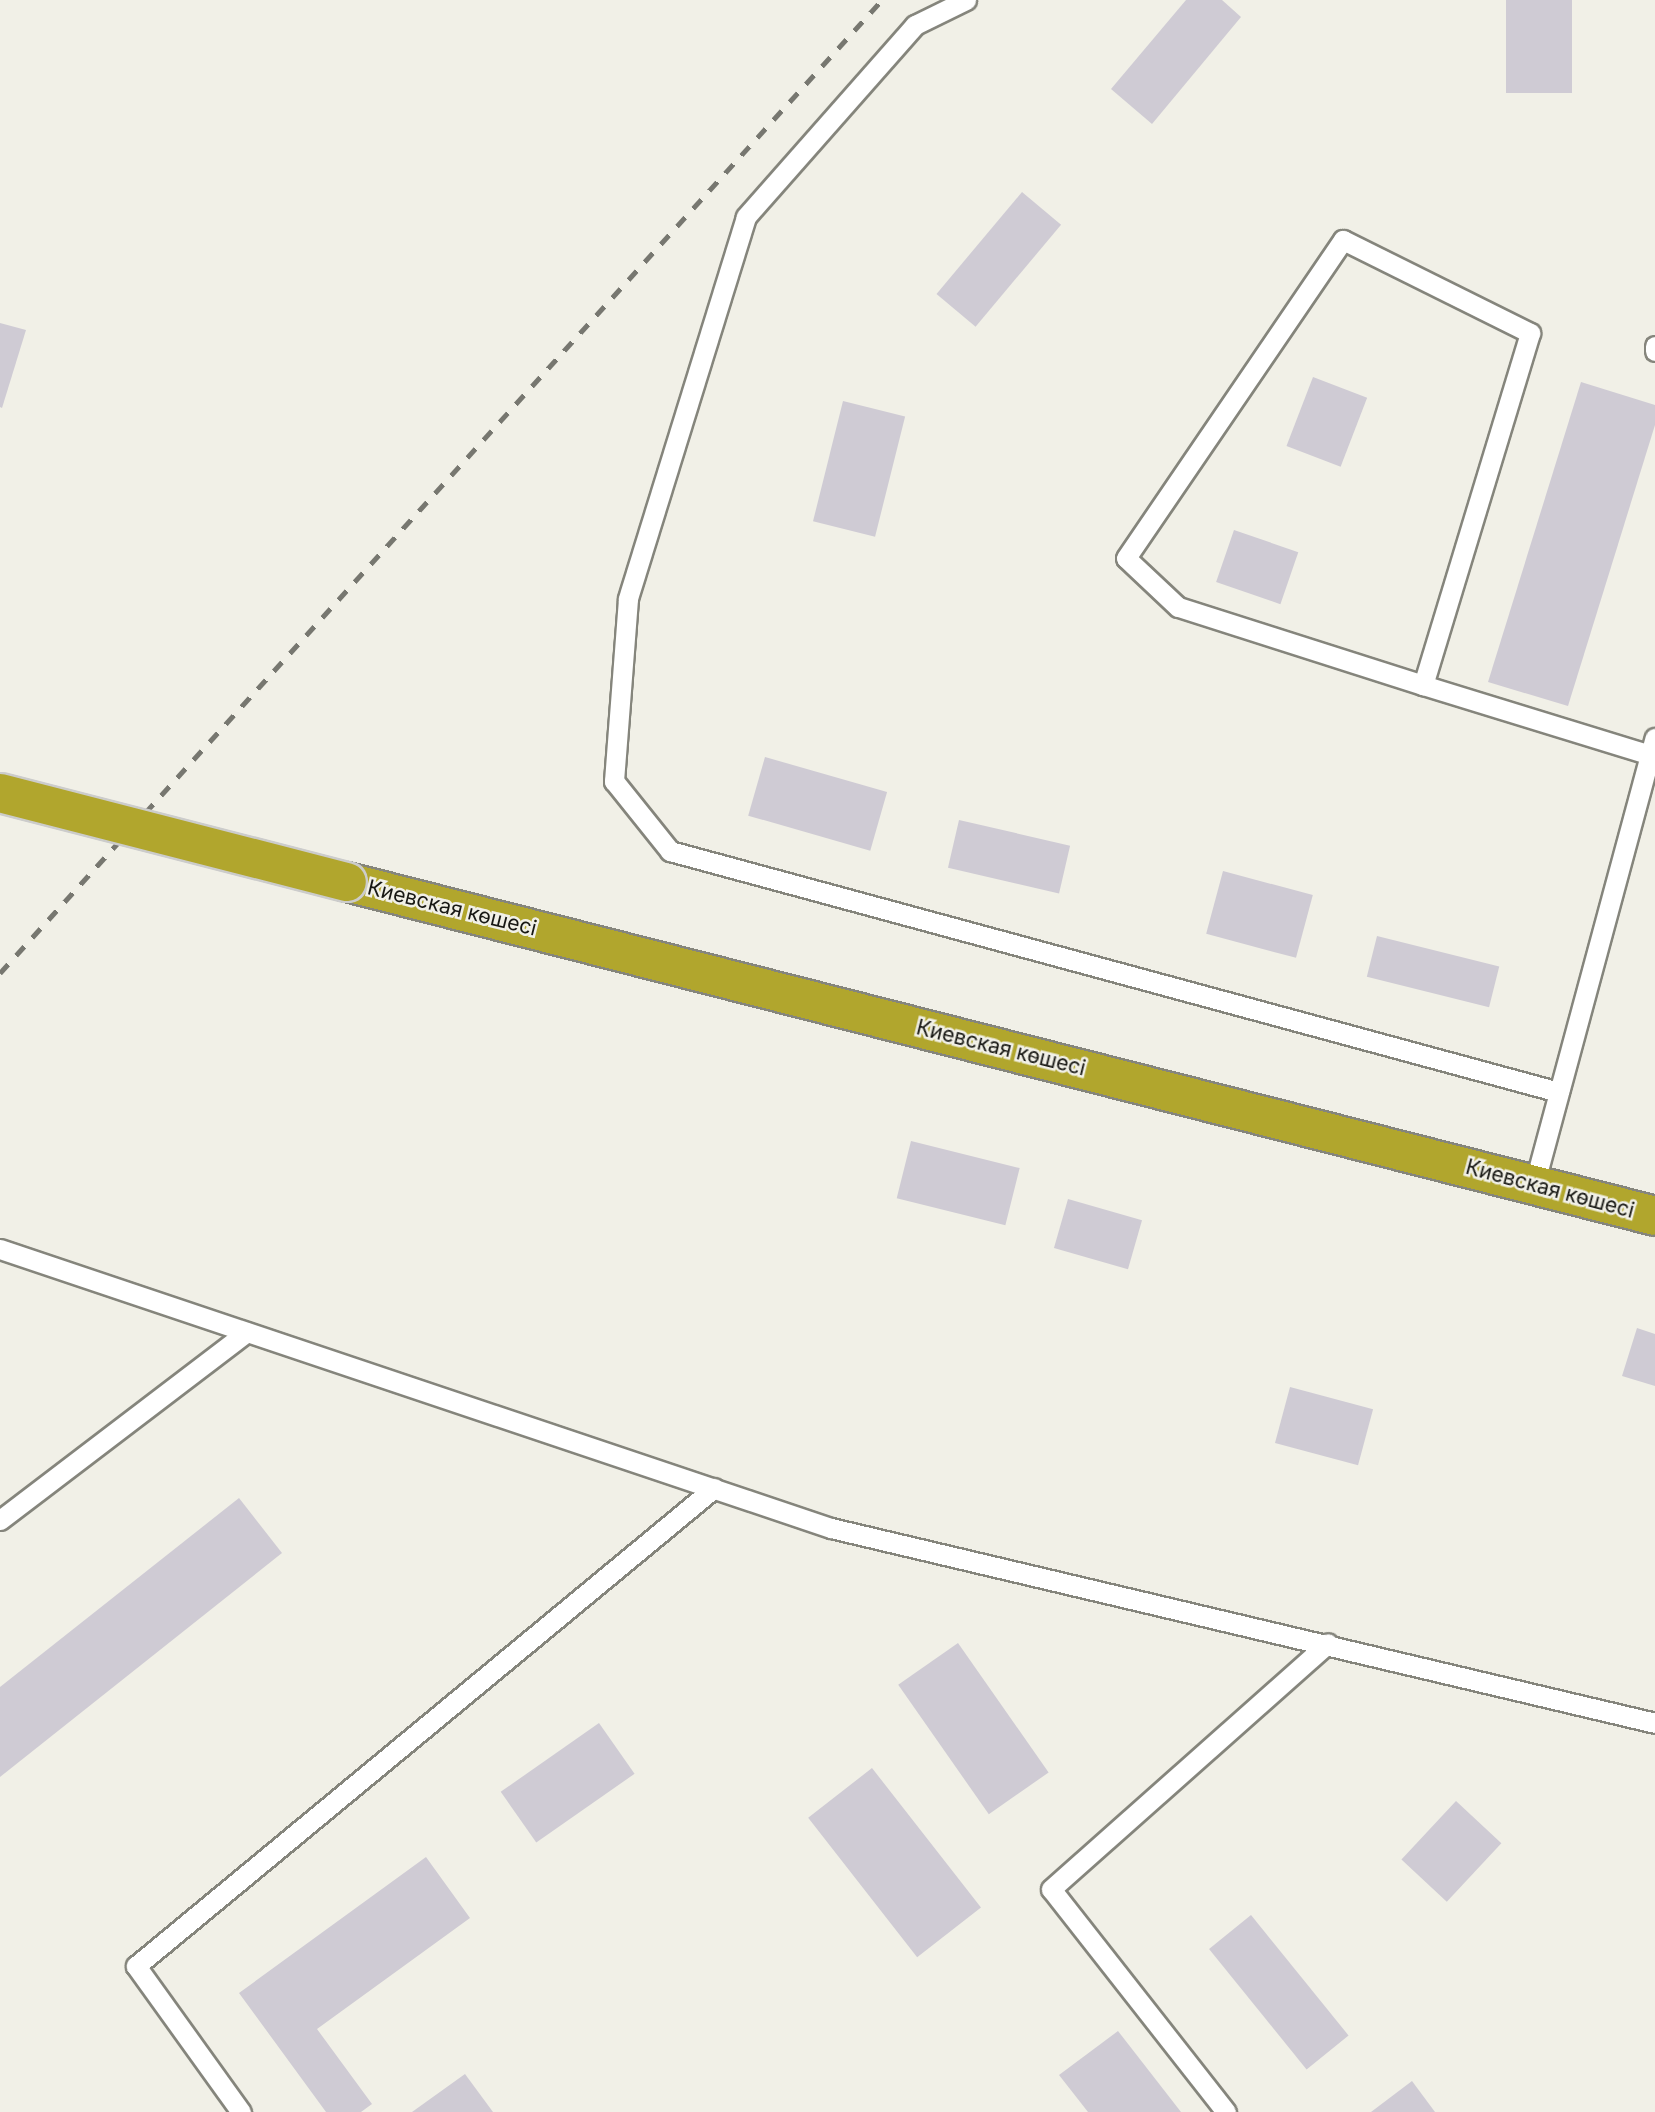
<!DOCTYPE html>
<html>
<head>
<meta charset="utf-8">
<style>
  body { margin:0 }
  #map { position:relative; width:1655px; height:2112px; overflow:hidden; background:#f1f0e7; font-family:Inter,sans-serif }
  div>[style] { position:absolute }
  .building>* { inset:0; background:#cfcbd4; transform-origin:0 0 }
  .roads { filter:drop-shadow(2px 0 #85857c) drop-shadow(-2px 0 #85857c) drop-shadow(0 2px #85857c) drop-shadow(0 -2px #85857c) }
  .lane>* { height:19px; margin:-9.5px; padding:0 9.5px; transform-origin:9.5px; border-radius:9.5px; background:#fff }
  .highway>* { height:38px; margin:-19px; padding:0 19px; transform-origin:19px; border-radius:19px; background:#b1a62d }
  .rail>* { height:5px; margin-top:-2.5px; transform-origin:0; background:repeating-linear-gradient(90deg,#777770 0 12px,transparent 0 24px) }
  .bridges { filter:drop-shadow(2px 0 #cccccb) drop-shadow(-2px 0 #cccccb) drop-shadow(0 2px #cccccb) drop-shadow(0 -2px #cccccb) }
  .highway-bridge>* { height:38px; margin:-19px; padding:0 19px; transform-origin:19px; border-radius:19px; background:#b1a62d }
  span { translate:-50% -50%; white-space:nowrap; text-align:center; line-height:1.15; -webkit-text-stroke:5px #f1f0e7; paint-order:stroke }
  .street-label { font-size:21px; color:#181814 }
</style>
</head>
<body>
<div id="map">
  <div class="building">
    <div style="clip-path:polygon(1186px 0,1222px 0,1241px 17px,1152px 124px,1111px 89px)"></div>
    <div style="left:1506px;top:0;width:66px;height:93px"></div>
    <div style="left:1022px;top:192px;width:51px;height:133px;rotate:40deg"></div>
    <div style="clip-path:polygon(0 323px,26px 330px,2px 408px,0 407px)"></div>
    <div style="left:1313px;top:377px;width:58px;height:74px;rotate:21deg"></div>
    <div style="clip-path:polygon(1581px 382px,1655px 405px,1655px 425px,1568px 706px,1488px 682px)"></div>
    <div style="left:843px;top:401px;width:64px;height:124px;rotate:14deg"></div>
    <div style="left:1234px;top:530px;width:68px;height:55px;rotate:19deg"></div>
    <div style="left:765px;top:757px;width:127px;height:61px;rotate:16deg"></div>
    <div style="left:959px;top:820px;width:114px;height:49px;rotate:13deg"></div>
    <div style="left:1223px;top:871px;width:93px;height:65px;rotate:15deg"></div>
    <div style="left:1377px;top:936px;width:126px;height:42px;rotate:14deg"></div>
    <div style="left:911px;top:1141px;width:112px;height:59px;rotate:14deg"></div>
    <div style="left:1068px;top:1199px;width:77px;height:51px;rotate:16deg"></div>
    <div style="clip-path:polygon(1637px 1328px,1655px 1334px,1655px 1386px,1622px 1376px)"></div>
    <div style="left:1290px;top:1387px;width:86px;height:58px;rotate:15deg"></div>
    <div style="clip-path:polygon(239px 1498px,282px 1553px,0 1777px,0 1687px)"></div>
    <div style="left:958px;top:1643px;width:158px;height:73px;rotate:55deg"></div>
    <div style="left:599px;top:1723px;width:62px;height:120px;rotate:55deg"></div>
    <div style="left:872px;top:1768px;width:177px;height:81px;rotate:52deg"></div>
    <div style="left:1456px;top:1801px;width:62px;height:80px;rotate:43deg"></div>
    <div style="clip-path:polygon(426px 1857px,470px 1918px,317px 2029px,372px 2104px,361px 2112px,326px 2112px,239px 1993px)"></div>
    <div style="left:1251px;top:1915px;width:155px;height:54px;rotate:51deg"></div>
    <div style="clip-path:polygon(1118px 2031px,1181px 2112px,1088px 2112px,1059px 2075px)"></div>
    <div style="clip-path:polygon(465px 2074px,493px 2112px,412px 2112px)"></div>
    <div style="clip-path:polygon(1412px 2081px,1435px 2112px,1371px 2112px)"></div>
  </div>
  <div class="roads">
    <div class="lane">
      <div style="left:966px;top:0;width:57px;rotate:153.9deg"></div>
      <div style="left:915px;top:25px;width:256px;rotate:131.4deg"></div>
      <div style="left:746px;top:217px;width:400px;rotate:107.2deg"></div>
      <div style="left:628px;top:599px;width:183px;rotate:94.4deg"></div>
      <div style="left:614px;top:781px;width:90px;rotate:51.3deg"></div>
      <div style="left:670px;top:851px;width:921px;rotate:15.17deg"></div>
      <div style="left:1655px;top:346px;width:5px;rotate:90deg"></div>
      <div style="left:1423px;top:685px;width:257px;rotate:-162.3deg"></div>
      <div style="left:1178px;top:607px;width:71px;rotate:-136.7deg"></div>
      <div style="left:1126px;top:558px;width:385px;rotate:-55.7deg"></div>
      <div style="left:1343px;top:240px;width:209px;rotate:26.4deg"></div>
      <div style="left:1530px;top:333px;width:368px;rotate:106.9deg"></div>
      <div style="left:1423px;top:685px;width:238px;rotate:17.1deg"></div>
      <div style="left:1534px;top:1185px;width:463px;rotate:-74.9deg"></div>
      <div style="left:0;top:1249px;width:877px;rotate:18.56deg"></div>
      <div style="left:831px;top:1528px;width:847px;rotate:13.31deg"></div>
      <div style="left:0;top:1520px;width:310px;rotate:-37.3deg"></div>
      <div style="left:241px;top:2112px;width:180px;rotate:-125.7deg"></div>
      <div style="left:136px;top:1966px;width:750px;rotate:-39.59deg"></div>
      <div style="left:1226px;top:2112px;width:283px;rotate:-128.1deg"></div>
      <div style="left:1051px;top:1889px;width:370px;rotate:-41.6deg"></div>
    </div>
    <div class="highway">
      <div style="left:347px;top:882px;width:1350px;rotate:14.32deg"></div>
    </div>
  </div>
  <div class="rail">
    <div style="left:0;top:973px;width:1313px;rotate:-47.81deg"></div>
  </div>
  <div class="bridges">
    <div class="highway-bridge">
      <div style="left:0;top:793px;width:358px;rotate:14.4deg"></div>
    </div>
  </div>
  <div class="street-label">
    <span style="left:452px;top:908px;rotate:14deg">Киевская көшесі</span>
    <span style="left:1001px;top:1048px;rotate:14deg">Киевская көшесі</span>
    <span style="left:1550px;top:1189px;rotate:15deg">Киевская көшесі</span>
  </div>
</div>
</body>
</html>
